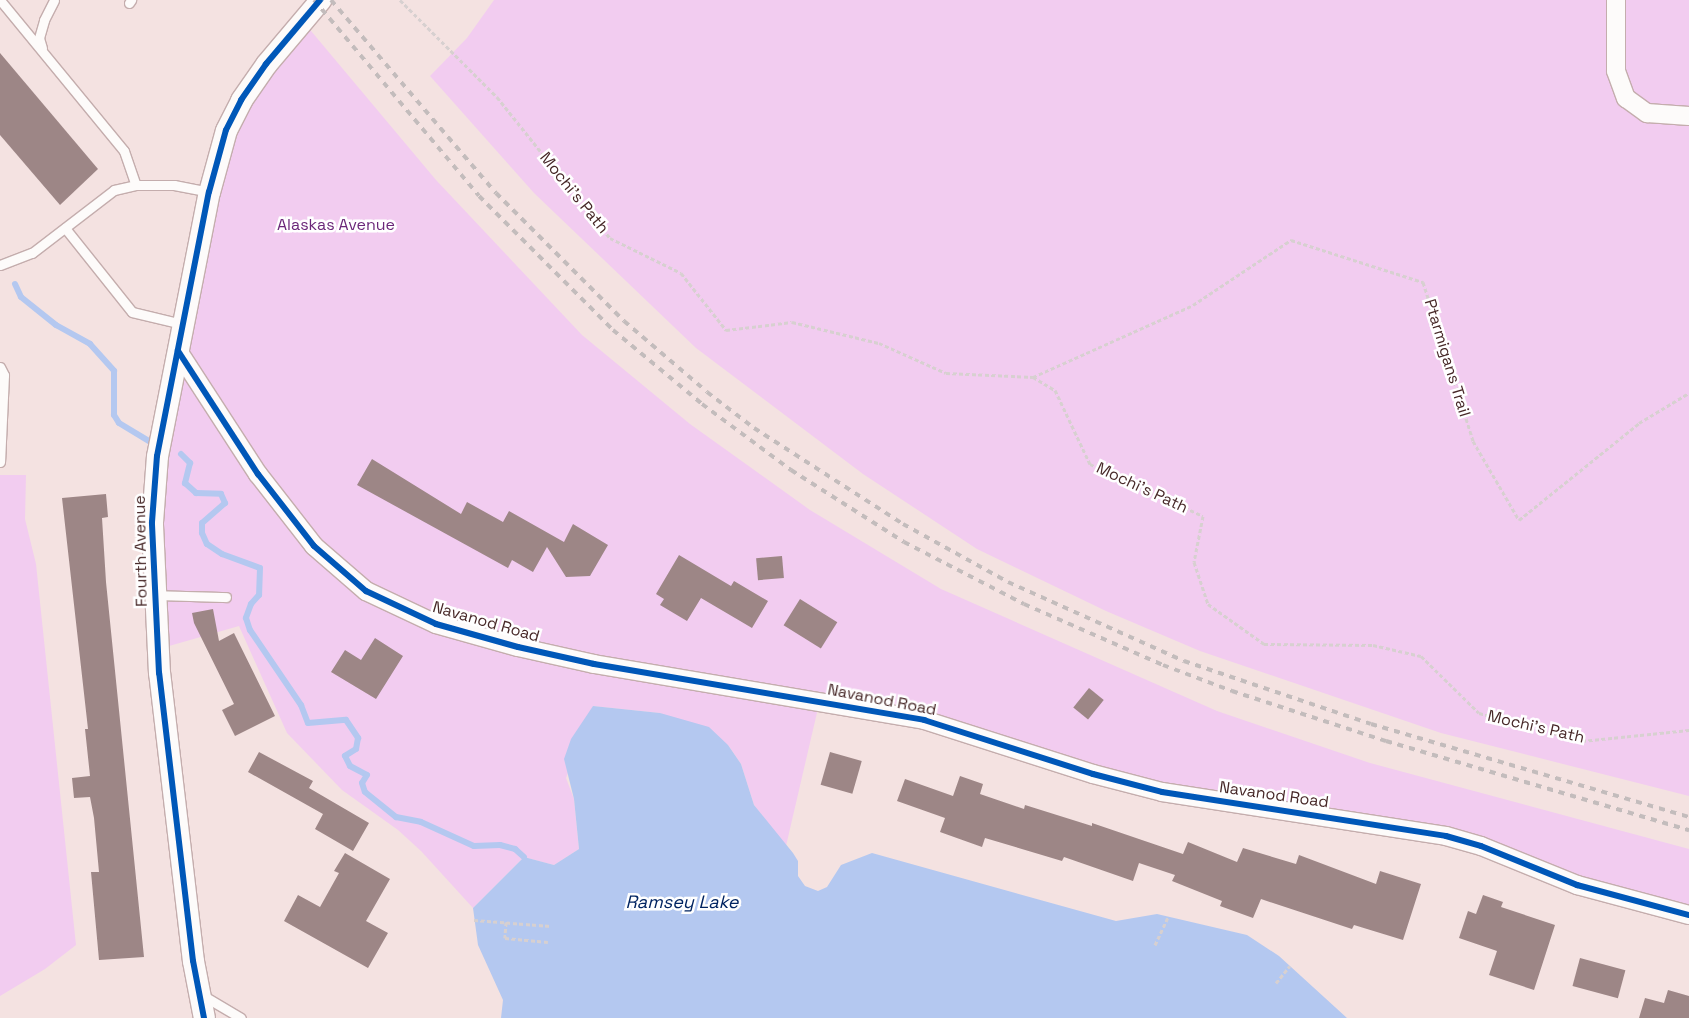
<!DOCTYPE html>
<html>
<head>
<meta charset="utf-8">
<style>
  body { margin:0 }
  #map { position:relative; width:1689px; height:1018px; overflow:hidden; background:#f4e2e1; font-family:"Space Grotesk",sans-serif }
  div>[style] { position:absolute }
  .green>* { inset:0; background:#f2ccf0 }
  .water>* { inset:0; background:#b4c8f0 }
  .stream>* { height:6px; margin:-3px; padding:0 3px; transform-origin:3px; border-radius:3px; background:#b4c8f0 }
  .building>* { inset:0; background:#9d8686; transform-origin:0 0 }
  .path>* { height:3px; margin-top:-1.5px; transform-origin:0; background:repeating-linear-gradient(90deg,#d7d0d0 0 4px,transparent 0 6.5px) }
  .roads { filter:drop-shadow(1px 0 #c4adad) drop-shadow(-1px 0 #c4adad) drop-shadow(0 1px #c4adad) drop-shadow(0 -1px #c4adad) }
  .service>* { height:9px; margin:-4.5px; padding:0 4.5px; transform-origin:4.5px; border-radius:4.5px; background:#fdfbfa }
  .minor>* { height:18px; margin:-9px; padding:0 9px; transform-origin:9px; border-radius:9px; background:#fdfbfa }
  .tertiary>* { height:21px; margin:-10.5px; padding:0 10.5px; transform-origin:10.5px; border-radius:10.5px; background:#fdfbfa }
  .rail>* { height:4px; margin-top:-2px; transform-origin:0; background:repeating-linear-gradient(90deg,#c3bcbc 0 6px,transparent 0 12px) }
  .cycleway>* { height:6px; margin:-3px; padding:0 3px; transform-origin:3px; border-radius:3px; background:#0057b8 }
  span { translate:-50% -50%; white-space:nowrap; text-align:center; line-height:1.15; -webkit-text-stroke:5px #fff; paint-order:stroke }
  .street-label { font-size:16px; color:#472828 }
  .park-label { font-size:16px; color:#6b2779 }
  .water-label { font-size:18px; color:#012461; font-style:italic }
</style>
</head>
<body>
<div id="map">
  <div class="green">
    <div style="clip-path:polygon(494px 0,1689px 0,1689px 796px,1441px 733px,1200px 651px,1106px 611px,977px 549px,863px 474px,696px 348px,534px 193px,430px 76px,467px 38px)"></div>
    <div style="clip-path:polygon(301px 19px,436px 180px,582px 335px,690px 424px,810px 510px,941px 589px,1217px 711px,1370px 763px,1689px 849px,1689px 917px,1481px 847px,1266px 810px,819px 704px,786px 846px,754px 805px,741px 764px,728px 745px,660px 713px,593px 706px,566px 778px,574px 799px,579px 849px,554px 865px,524px 857px,473px 908px,421px 851px,398px 830px,342px 790px,287px 733px,239px 626px,155px 650px,151px 522px,217px 154px)"></div>
    <div style="clip-path:polygon(0 475px,26px 475px,25px 519px,36px 564px,76px 945px,45px 969px,0 996px)"></div>
  </div>
  <div class="water">
    <div style="clip-path:polygon(593px 706px,660px 713px,709px 727px,728px 745px,741px 764px,754px 805px,793px 853px,798px 861px,798px 876px,805px 886px,818px 891px,827px 887px,841px 865px,872px 853px,1116px 921px,1157px 914px,1247px 935px,1279px 956px,1347px 1018px,501px 1018px,503px 1000px,478px 945px,473px 908px,524px 857px,554px 865px,579px 849px,574px 799px,564px 759px,571px 739px)"></div>
  </div>
  <div class="stream">
    <div style="left:15px;top:284px;width:14px;rotate:65deg"></div>
    <div style="left:21px;top:297px;width:45px;rotate:38.7deg"></div>
    <div style="left:56px;top:325px;width:39px;rotate:29deg"></div>
    <div style="left:90px;top:344px;width:36px;rotate:48deg"></div>
    <div style="left:114px;top:371px;width:44px;rotate:90deg"></div>
    <div style="left:114px;top:415px;width:9px;rotate:58deg"></div>
    <div style="left:119px;top:423px;width:37px;rotate:31deg"></div>
    <div style="left:181px;top:454px;width:13px;rotate:45deg"></div>
    <div style="left:190px;top:463px;width:21px;rotate:104deg"></div>
    <div style="left:185px;top:483px;width:15px;rotate:42deg"></div>
    <div style="left:196px;top:493px;width:25px;rotate:2deg"></div>
    <div style="left:221px;top:494px;width:10px;rotate:66deg"></div>
    <div style="left:225px;top:503px;width:30px;rotate:139deg"></div>
    <div style="left:202px;top:523px;width:10px;rotate:90deg"></div>
    <div style="left:202px;top:533px;width:12px;rotate:66deg"></div>
    <div style="left:207px;top:544px;width:18px;rotate:34deg"></div>
    <div style="left:222px;top:554px;width:40px;rotate:20.2deg"></div>
    <div style="left:260px;top:568px;width:27px;rotate:92deg"></div>
    <div style="left:259px;top:595px;width:12px;rotate:132deg"></div>
    <div style="left:251px;top:604px;width:15px;rotate:110deg"></div>
    <div style="left:246px;top:618px;width:13px;rotate:72deg"></div>
    <div style="left:250px;top:630px;width:91px;rotate:55.8deg"></div>
    <div style="left:301px;top:705px;width:19px;rotate:69deg"></div>
    <div style="left:308px;top:723px;width:38px;rotate:-5deg"></div>
    <div style="left:346px;top:720px;width:22px;rotate:56deg"></div>
    <div style="left:358px;top:738px;width:11px;rotate:100deg"></div>
    <div style="left:356px;top:749px;width:13px;rotate:148deg"></div>
    <div style="left:345px;top:756px;width:11px;rotate:63deg"></div>
    <div style="left:350px;top:766px;width:19px;rotate:28deg"></div>
    <div style="left:367px;top:775px;width:9px;rotate:122deg"></div>
    <div style="left:362px;top:783px;width:9px;rotate:72deg"></div>
    <div style="left:365px;top:792px;width:40px;rotate:39deg"></div>
    <div style="left:396px;top:817px;width:25px;rotate:11deg"></div>
    <div style="left:421px;top:822px;width:58px;rotate:24.4deg"></div>
    <div style="left:474px;top:846px;width:26px;rotate:-2deg"></div>
    <div style="left:500px;top:845px;width:16px;rotate:15deg"></div>
    <div style="left:515px;top:849px;width:12px;rotate:42deg"></div>
  </div>
  <div class="building">
    <div style="clip-path:polygon(0 53px,98px 169px,60px 205px,0 135px)"></div>
    <div style="clip-path:polygon(372px 459px,461px 514px,467px 502px,503px 522px,509px 511px,564px 542px,573px 524px,608px 545px,590px 576px,566px 577px,547px 547px,533px 572px,512px 560px,508px 568px,357px 485px)"></div>
    <div style="clip-path:polygon(106px 494px,108px 517px,102px 518px,106px 582px,144px 957px,99px 960px,91px 872px,99px 872px,94px 818px,90px 797px,74px 798px,72px 778px,90px 776px,85px 729px,88px 729px,62px 498px)"></div>
    <div style="clip-path:polygon(679px 555px,731px 586px,734px 581px,768px 601px,752px 628px,701px 598px,687px 621px,660px 605px,664px 599px,656px 594px)"></div>
    <div style="left:782px;top:556px;width:22px;height:26px;rotate:85deg"></div>
    <div style="left:800px;top:599px;width:44px;height:31px;rotate:32deg"></div>
    <div style="clip-path:polygon(213px 609px,219px 641px,234px 633px,275px 716px,235px 736px,222px 710px,234px 704px,194px 623px,192px 613px)"></div>
    <div style="clip-path:polygon(375px 638px,403px 656px,376px 699px,331px 672px,345px 650px,361px 660px)"></div>
    <div style="left:1089px;top:688px;width:19px;height:25px;rotate:39deg"></div>
    <div style="clip-path:polygon(259px 752px,313px 781px,309px 788px,369px 823px,353px 851px,315px 829px,323px 814px,248px 772px)"></div>
    <div style="left:830px;top:752px;width:33px;height:34px;rotate:16deg"></div>
    <div style="clip-path:polygon(960px 776px,983px 784px,980px 794px,1024px 809px,1025px 805px,1092px 826px,1092px 823px,1183px 854px,1188px 842px,1237px 862px,1243px 848px,1296px 864px,1299px 855px,1376px 884px,1380px 871px,1421px 884px,1403px 940px,1354px 925px,1352px 929px,1261px 899px,1253px 918px,1220px 906px,1222px 901px,1172px 881px,1175px 875px,1139px 863px,1133px 881px,1064px 857px,1062px 861px,985px 838px,982px 847px,940px 832px,945px 818px,897px 801px,905px 779px,953px 796px)"></div>
    <div style="clip-path:polygon(345px 853px,390px 879px,366px 921px,388px 933px,368px 968px,284px 921px,298px 895px,320px 907px,339px 873px,334px 871px)"></div>
    <div style="clip-path:polygon(1483px 895px,1503px 902px,1501px 907px,1555px 925px,1534px 990px,1489px 975px,1497px 951px,1459px 938px,1468px 911px,1476px 914px)"></div>
    <div style="left:1580px;top:958px;width:47px;height:29px;rotate:15deg"></div>
    <div style="clip-path:polygon(1668px 990px,1689px 996px,1689px 1018px,1639px 1018px,1645px 998px,1664px 1003px)"></div>
  </div>
  <div class="path">
    <div style="left:400px;top:0;width:137px;rotate:45deg"></div>
    <div style="left:497px;top:97px;width:181px;rotate:51.3deg"></div>
    <div style="left:610px;top:238px;width:79px;rotate:26.2deg"></div>
    <div style="left:681px;top:273px;width:73px;rotate:51.7deg"></div>
    <div style="left:726px;top:330px;width:66px;rotate:-6.9deg"></div>
    <div style="left:792px;top:322px;width:89px;rotate:13.6deg"></div>
    <div style="left:879px;top:343px;width:73px;rotate:24.1deg"></div>
    <div style="left:946px;top:373px;width:87px;rotate:2.6deg"></div>
    <div style="left:1033px;top:377px;width:26px;rotate:31deg"></div>
    <div style="left:1055px;top:390px;width:82px;rotate:64.7deg"></div>
    <div style="left:1090px;top:464px;width:124px;rotate:24.7deg"></div>
    <div style="left:1203px;top:516px;width:47px;rotate:101.1deg"></div>
    <div style="left:1194px;top:562px;width:44px;rotate:71.6deg"></div>
    <div style="left:1208px;top:604px;width:69px;rotate:35.5deg"></div>
    <div style="left:1264px;top:644px;width:109px;rotate:0.5deg"></div>
    <div style="left:1373px;top:645px;width:49px;rotate:12.9deg"></div>
    <div style="left:1421px;top:656px;width:81px;rotate:44.5deg"></div>
    <div style="left:1479px;top:713px;width:107px;rotate:15.2deg"></div>
    <div style="left:1582px;top:741px;width:108px;rotate:-5.9deg"></div>
    <div style="left:1033px;top:377px;width:175px;rotate:-24.2deg"></div>
    <div style="left:1193px;top:305px;width:118px;rotate:-33.6deg"></div>
    <div style="left:1291px;top:240px;width:139px;rotate:17.7deg"></div>
    <div style="left:1423px;top:282px;width:167px;rotate:72.5deg"></div>
    <div style="left:1473px;top:441px;width:91px;rotate:59.8deg"></div>
    <div style="left:1519px;top:520px;width:154px;rotate:-38.9deg"></div>
    <div style="left:1639px;top:423px;width:58px;rotate:-31deg"></div>
    <div style="left:474px;top:920px;width:77px;rotate:4.5deg"></div>
    <div style="left:506px;top:922px;width:16px;rotate:94deg"></div>
    <div style="left:505px;top:938px;width:43px;rotate:5.3deg"></div>
    <div style="left:1155px;top:945px;width:31px;rotate:-65deg"></div>
    <div style="left:1276px;top:983px;width:22px;rotate:-51deg"></div>
  </div>
  <div class="roads">
    <div class="service">
      <div style="left:0;top:0;width:195px;rotate:50.6deg"></div>
      <div style="left:124px;top:151px;width:36px;rotate:71deg"></div>
      <div style="left:129px;top:3px;width:4px;rotate:-56deg"></div>
      <div style="left:42px;top:48px;width:10px;rotate:-107deg"></div>
      <div style="left:39px;top:38px;width:19px;rotate:-74deg"></div>
      <div style="left:44px;top:20px;width:22px;rotate:-63deg"></div>
      <div style="left:65px;top:228px;width:107px;rotate:51.4deg"></div>
      <div style="left:132px;top:312px;width:51px;rotate:13.5deg"></div>
      <div style="left:0;top:265px;width:34px;rotate:-21deg"></div>
      <div style="left:32px;top:253px;width:103px;rotate:-37.5deg"></div>
      <div style="left:114px;top:190px;width:23px;rotate:-13deg"></div>
      <div style="left:136px;top:185px;width:38px"></div>
      <div style="left:174px;top:185px;width:36px;rotate:11deg"></div>
      <div style="left:0;top:367px;width:9px;rotate:63deg"></div>
      <div style="left:4px;top:375px;width:87px;rotate:92.6deg"></div>
      <div style="left:154px;top:595px;width:72px;rotate:1.6deg"></div>
      <div style="left:202px;top:995px;width:45px;rotate:30.5deg"></div>
    </div>
    <div class="minor">
      <div style="left:1616px;top:0;width:71px;rotate:90deg"></div>
      <div style="left:1616px;top:71px;width:29px;rotate:70deg"></div>
      <div style="left:1626px;top:98px;width:26px;rotate:36deg"></div>
      <div style="left:1647px;top:113px;width:42px;rotate:4.1deg"></div>
      <div style="left:178px;top:351px;width:147px;rotate:57deg"></div>
      <div style="left:258px;top:474px;width:91px;rotate:52.1deg"></div>
      <div style="left:314px;top:546px;width:69px;rotate:40.9deg"></div>
      <div style="left:366px;top:591px;width:77px;rotate:25.2deg"></div>
      <div style="left:436px;top:624px;width:85px;rotate:15.7deg"></div>
      <div style="left:518px;top:647px;width:78px;rotate:12.6deg"></div>
      <div style="left:594px;top:664px;width:335px;rotate:9.6deg"></div>
      <div style="left:924px;top:720px;width:177px;rotate:17.7deg"></div>
      <div style="left:1093px;top:774px;width:71px;rotate:14.6deg"></div>
      <div style="left:1162px;top:792px;width:287px;rotate:8.8deg"></div>
      <div style="left:1446px;top:836px;width:36px;rotate:16deg"></div>
      <div style="left:1481px;top:846px;width:104px;rotate:22.1deg"></div>
      <div style="left:1577px;top:885px;width:116px;rotate:15deg"></div>
    </div>
    <div class="tertiary">
      <div style="left:204px;top:1018px;width:58px;rotate:-100.9deg"></div>
      <div style="left:193px;top:961px;width:290px;rotate:-96.7deg"></div>
      <div style="left:159px;top:673px;width:151px;rotate:-92.7deg"></div>
      <div style="left:152px;top:522px;width:66px;rotate:-85.7deg"></div>
      <div style="left:157px;top:456px;width:269px;rotate:-78.9deg"></div>
      <div style="left:209px;top:192px;width:64px;rotate:-74.7deg"></div>
      <div style="left:226px;top:130px;width:34px;rotate:-63deg"></div>
      <div style="left:241px;top:100px;width:44px;rotate:-55.2deg"></div>
      <div style="left:266px;top:64px;width:84px;rotate:-49.8deg"></div>
    </div>
  </div>
  <div class="rail">
    <div style="left:314px;top:0;width:256px;rotate:49.9deg"></div>
    <div style="left:479px;top:196px;width:190px;rotate:45deg"></div>
    <div style="left:613px;top:330px;width:116px;rotate:39.7deg"></div>
    <div style="left:702px;top:404px;width:111px;rotate:36.6deg"></div>
    <div style="left:791px;top:470px;width:134px;rotate:32.5deg"></div>
    <div style="left:904px;top:542px;width:135px;rotate:27.3deg"></div>
    <div style="left:1024px;top:604px;width:152px;rotate:23.7deg"></div>
    <div style="left:1163px;top:665px;width:74px;rotate:20.6deg"></div>
    <div style="left:1232px;top:691px;width:162px;rotate:18deg"></div>
    <div style="left:1386px;top:741px;width:316px;rotate:16.4deg"></div>
    <div style="left:331px;top:0;width:254px;rotate:49.5deg"></div>
    <div style="left:496px;top:193px;width:181px;rotate:45deg"></div>
    <div style="left:624px;top:321px;width:109px;rotate:40.5deg"></div>
    <div style="left:707px;top:392px;width:59px;rotate:37.5deg"></div>
    <div style="left:754px;top:428px;width:177px;rotate:32.8deg"></div>
    <div style="left:903px;top:524px;width:120px;rotate:28.9deg"></div>
    <div style="left:1008px;top:582px;width:193px;rotate:24.2deg"></div>
    <div style="left:1184px;top:661px;width:197px;rotate:18.6deg"></div>
    <div style="left:1371px;top:724px;width:331px;rotate:16.3deg"></div>
  </div>
  <div class="cycleway">
    <div style="left:178px;top:351px;width:147px;rotate:57deg"></div>
    <div style="left:258px;top:474px;width:91px;rotate:52.1deg"></div>
    <div style="left:314px;top:546px;width:69px;rotate:40.9deg"></div>
    <div style="left:366px;top:591px;width:77px;rotate:25.2deg"></div>
    <div style="left:436px;top:624px;width:85px;rotate:15.7deg"></div>
    <div style="left:518px;top:647px;width:78px;rotate:12.6deg"></div>
    <div style="left:594px;top:664px;width:335px;rotate:9.6deg"></div>
    <div style="left:924px;top:720px;width:177px;rotate:17.7deg"></div>
    <div style="left:1093px;top:774px;width:71px;rotate:14.6deg"></div>
    <div style="left:1162px;top:792px;width:287px;rotate:8.8deg"></div>
    <div style="left:1446px;top:836px;width:36px;rotate:16deg"></div>
    <div style="left:1481px;top:846px;width:104px;rotate:22.1deg"></div>
    <div style="left:1577px;top:885px;width:116px;rotate:15deg"></div>
    <div style="left:204px;top:1018px;width:58px;rotate:-100.9deg"></div>
    <div style="left:193px;top:961px;width:290px;rotate:-96.7deg"></div>
    <div style="left:159px;top:673px;width:151px;rotate:-92.7deg"></div>
    <div style="left:152px;top:522px;width:66px;rotate:-85.7deg"></div>
    <div style="left:157px;top:456px;width:269px;rotate:-78.9deg"></div>
    <div style="left:209px;top:192px;width:64px;rotate:-74.7deg"></div>
    <div style="left:226px;top:130px;width:34px;rotate:-63deg"></div>
    <div style="left:241px;top:100px;width:44px;rotate:-55.2deg"></div>
    <div style="left:266px;top:64px;width:84px;rotate:-49.8deg"></div>
  </div>
  <div class="street-label">
    <span style="left:574px;top:193px;rotate:51deg">Mochi's Path</span>
    <span style="left:1447px;top:358px;rotate:73deg">Ptarmigans Trail</span>
    <span style="left:1142px;top:488px;rotate:25deg">Mochi's Path</span>
    <span style="left:141px;top:551px;rotate:-91deg">Fourth Avenue</span>
    <span style="left:486px;top:622px;rotate:16deg">Navanod Road</span>
    <span style="left:882px;top:700px;rotate:11deg">Navanod Road</span>
    <span style="left:1536px;top:727px;rotate:13deg">Mochi's Path</span>
    <span style="left:1274px;top:795px;rotate:8deg">Navanod Road</span>
  </div>
  <div class="park-label">
    <span style="left:336px;top:225px">Alaskas Avenue</span>
  </div>
  <div class="water-label">
    <span style="left:682px;top:902px">Ramsey Lake</span>
  </div>
</div>
</body>
</html>
